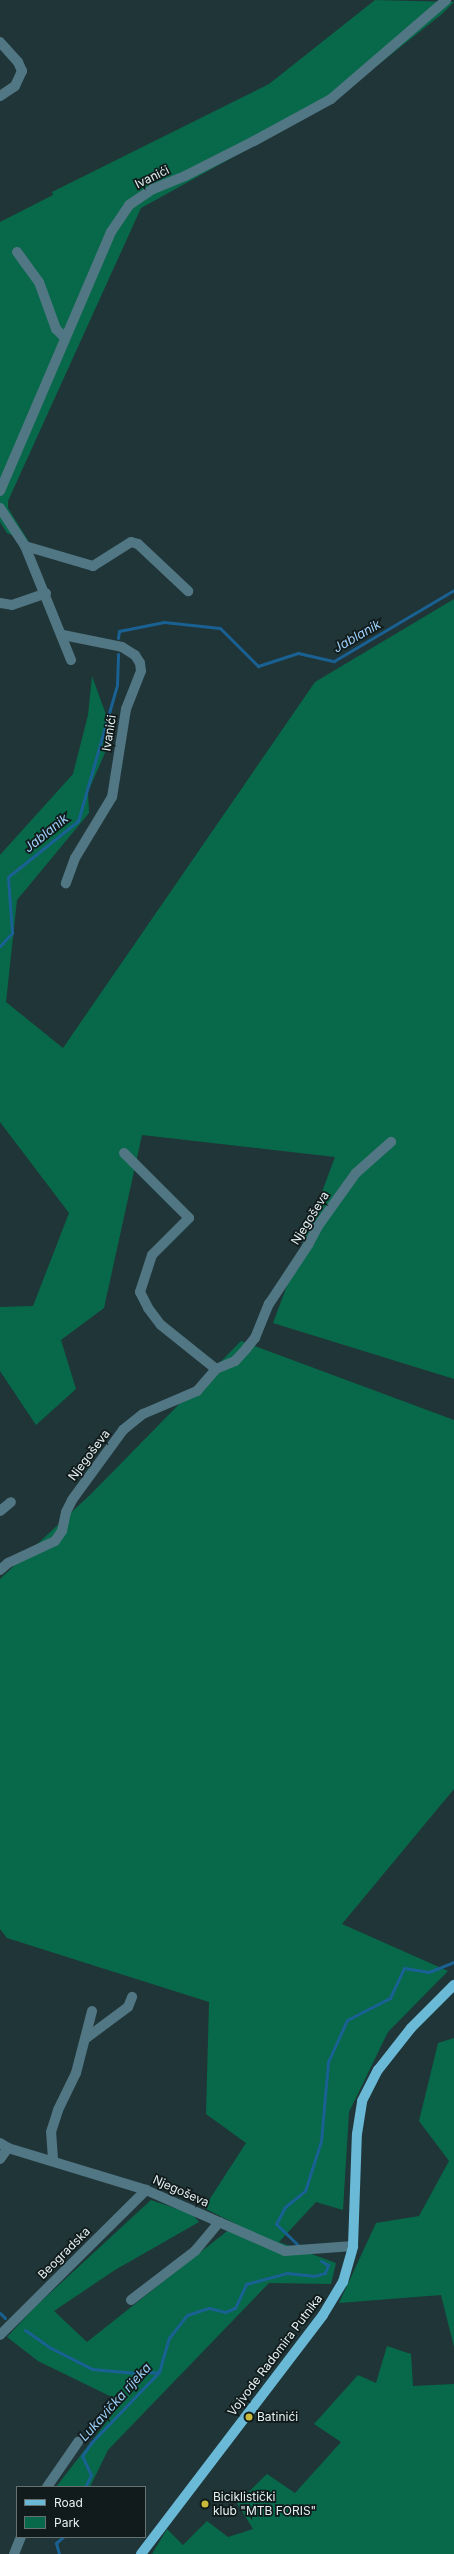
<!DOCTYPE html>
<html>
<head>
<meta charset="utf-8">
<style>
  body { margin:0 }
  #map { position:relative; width:454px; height:2554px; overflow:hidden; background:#203537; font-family:Inter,sans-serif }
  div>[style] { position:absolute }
  .green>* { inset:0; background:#076949 }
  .stream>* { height:3px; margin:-1.5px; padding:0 1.5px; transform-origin:1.5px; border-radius:1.5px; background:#1a6193 }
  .minor>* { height:10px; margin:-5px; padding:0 5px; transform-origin:5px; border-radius:5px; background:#517684 }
  .major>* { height:10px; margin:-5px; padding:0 5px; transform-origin:5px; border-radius:5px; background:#6ab9d7 }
  .dots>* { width:11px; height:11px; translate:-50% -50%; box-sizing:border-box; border:2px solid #111b1b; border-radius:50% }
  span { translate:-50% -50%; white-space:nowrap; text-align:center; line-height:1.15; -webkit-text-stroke:3.5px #111b1b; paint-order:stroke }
  .street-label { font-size:12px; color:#e5f1f2 }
  .poi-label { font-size:12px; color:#e5f1f2 }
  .left { translate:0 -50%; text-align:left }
  .water-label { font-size:13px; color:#9ccffa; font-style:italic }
  .legend { position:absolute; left:16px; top:2486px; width:130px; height:52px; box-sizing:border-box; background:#111b1b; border:1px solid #667171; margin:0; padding:5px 7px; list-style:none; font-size:12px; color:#e5f1f2 }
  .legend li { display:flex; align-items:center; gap:8px; height:20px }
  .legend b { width:20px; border:1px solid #667171 }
</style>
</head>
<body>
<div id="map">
  <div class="green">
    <div style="clip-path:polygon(375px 0,454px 2px,442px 14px,326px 106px,141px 208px,8px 501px,8px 508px,29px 542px,7px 533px,0 522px,0 222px,53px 195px,52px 192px,269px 84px)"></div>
    <div style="clip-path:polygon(454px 599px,454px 1379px,273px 1323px,335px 1157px,142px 1135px,104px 1308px,61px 1340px,76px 1389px,36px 1425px,0 1371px,0 1307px,33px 1306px,69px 1213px,0 1122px,0 855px,73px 774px,88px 715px,92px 676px,113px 734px,88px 792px,89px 813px,17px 900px,6px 1002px,63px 1048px,315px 682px)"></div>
    <div style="clip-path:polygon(241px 1341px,454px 1420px,454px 1789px,342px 1924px,448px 1971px,388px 2032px,349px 2112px,343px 2210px,316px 2202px,279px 2242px,336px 2263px,331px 2284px,269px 2283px,108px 2450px,90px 2487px,56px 2487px,122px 2402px,38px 2361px,7px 2337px,36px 2306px,151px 2200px,192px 2214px,199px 2222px,115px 2270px,54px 2311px,87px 2342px,236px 2224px,204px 2208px,246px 2143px,206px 2114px,209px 2002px,7px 1938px,0 1929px,0 1579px,92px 1493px)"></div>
    <div style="clip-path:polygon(454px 2038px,454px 2347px,441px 2295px,339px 2303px,376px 2223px,419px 2216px,449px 2161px,419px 2121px,438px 2043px)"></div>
    <div style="clip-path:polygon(387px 2346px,411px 2354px,413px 2386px,454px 2384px,454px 2554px,152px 2554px,167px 2529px,183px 2545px,207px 2521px,228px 2537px,253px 2529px,237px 2503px,267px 2474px,295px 2493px,341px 2442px,314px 2424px,358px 2375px,376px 2383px)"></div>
  </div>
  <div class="stream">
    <div style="left:118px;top:638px;width:7px;rotate:-82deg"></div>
    <div style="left:119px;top:631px;width:46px;rotate:-11.3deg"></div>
    <div style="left:164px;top:622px;width:56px;rotate:6.1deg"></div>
    <div style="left:220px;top:628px;width:54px;rotate:45deg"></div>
    <div style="left:258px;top:666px;width:42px;rotate:-18deg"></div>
    <div style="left:298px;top:653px;width:37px;rotate:13deg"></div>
    <div style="left:334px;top:661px;width:139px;rotate:-30.6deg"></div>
    <div style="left:0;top:946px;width:18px;rotate:-47deg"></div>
    <div style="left:12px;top:933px;width:56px;rotate:-94.1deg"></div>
    <div style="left:8px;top:877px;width:90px;rotate:-38.7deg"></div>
    <div style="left:78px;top:821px;width:141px;rotate:-74deg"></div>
    <div style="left:117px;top:685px;width:31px;rotate:-88deg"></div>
    <div style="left:299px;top:2246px;width:32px;rotate:-136deg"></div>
    <div style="left:276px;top:2224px;width:19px;rotate:-62deg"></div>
    <div style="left:285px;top:2207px;width:26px;rotate:-39deg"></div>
    <div style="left:305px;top:2191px;width:52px;rotate:-72.3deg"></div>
    <div style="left:321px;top:2141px;width:79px;rotate:-84.9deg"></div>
    <div style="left:328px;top:2062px;width:46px;rotate:-65.7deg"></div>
    <div style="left:347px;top:2020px;width:48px;rotate:-27.1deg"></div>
    <div style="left:390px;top:1998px;width:33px;rotate:-65deg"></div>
    <div style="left:404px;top:1968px;width:25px;rotate:9deg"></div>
    <div style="left:429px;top:1972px;width:27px;rotate:-22deg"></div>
    <div style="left:0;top:2313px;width:7px;rotate:45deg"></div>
    <div style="left:25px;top:2330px;width:32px;rotate:35deg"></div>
    <div style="left:51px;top:2348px;width:46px;rotate:27.1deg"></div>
    <div style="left:92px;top:2369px;width:44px;rotate:5.2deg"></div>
    <div style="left:136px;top:2373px;width:23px;rotate:-2deg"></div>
    <div style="left:85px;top:2487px;width:13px;rotate:-63deg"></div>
    <div style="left:91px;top:2475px;width:21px;rotate:-115deg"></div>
    <div style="left:82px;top:2456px;width:16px;rotate:-55deg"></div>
    <div style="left:91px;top:2443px;width:98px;rotate:-46.2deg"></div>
    <div style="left:159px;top:2372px;width:35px;rotate:-74deg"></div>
    <div style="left:169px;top:2338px;width:29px;rotate:-52deg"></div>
    <div style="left:187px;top:2315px;width:23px;rotate:-18deg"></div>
    <div style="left:209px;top:2308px;width:16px;rotate:14deg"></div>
    <div style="left:225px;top:2312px;width:11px;rotate:-22deg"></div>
    <div style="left:235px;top:2308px;width:26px;rotate:-65deg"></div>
    <div style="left:246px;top:2284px;width:42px;rotate:-15deg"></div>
    <div style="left:287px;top:2273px;width:27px;rotate:6deg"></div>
    <div style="left:314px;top:2276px;width:11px;rotate:-15deg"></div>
    <div style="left:325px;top:2273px;width:9px;rotate:-69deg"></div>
    <div style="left:328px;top:2265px;width:8px;rotate:-150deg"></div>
    <div style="left:59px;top:2554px;width:11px;rotate:-105deg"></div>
    <div style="left:56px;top:2543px;width:9px;rotate:-41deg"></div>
  </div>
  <div class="minor">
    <div style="left:0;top:42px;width:27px;rotate:48deg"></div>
    <div style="left:18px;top:62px;width:10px;rotate:66deg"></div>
    <div style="left:22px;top:71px;width:17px;rotate:115deg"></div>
    <div style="left:15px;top:86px;width:18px;rotate:146deg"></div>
    <div style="left:17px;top:252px;width:37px;rotate:54deg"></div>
    <div style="left:39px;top:282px;width:50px;rotate:70.1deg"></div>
    <div style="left:56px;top:329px;width:11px;rotate:45deg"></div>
    <div style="left:0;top:491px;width:282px;rotate:-66.8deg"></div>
    <div style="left:111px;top:232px;width:32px;rotate:-56deg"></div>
    <div style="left:129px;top:205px;width:29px;rotate:-34deg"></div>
    <div style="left:153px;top:189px;width:35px;rotate:-22deg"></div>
    <div style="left:185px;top:176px;width:77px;rotate:-26.9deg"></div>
    <div style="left:254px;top:141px;width:88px;rotate:-28.6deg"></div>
    <div style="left:331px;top:99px;width:152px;rotate:-40.7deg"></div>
    <div style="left:0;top:508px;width:45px;rotate:56.7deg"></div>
    <div style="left:25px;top:546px;width:123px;rotate:68deg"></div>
    <div style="left:25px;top:546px;width:71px;rotate:16.4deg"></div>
    <div style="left:93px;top:566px;width:45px;rotate:-32.3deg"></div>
    <div style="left:131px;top:542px;width:7px;rotate:16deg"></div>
    <div style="left:138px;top:544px;width:69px;rotate:43.2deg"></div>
    <div style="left:0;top:603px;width:12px;rotate:9deg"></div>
    <div style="left:12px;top:605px;width:36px;rotate:-19deg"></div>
    <div style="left:63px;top:635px;width:60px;rotate:11.5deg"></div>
    <div style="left:122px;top:647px;width:15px;rotate:32deg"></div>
    <div style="left:135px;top:655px;width:9px;rotate:58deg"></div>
    <div style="left:140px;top:663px;width:8px;rotate:83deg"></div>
    <div style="left:141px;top:671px;width:41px;rotate:111.5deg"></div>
    <div style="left:126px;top:709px;width:89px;rotate:99deg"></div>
    <div style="left:112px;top:797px;width:71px;rotate:121.2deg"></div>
    <div style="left:75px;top:858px;width:27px;rotate:110deg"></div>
    <div style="left:124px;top:1153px;width:92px;rotate:45deg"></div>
    <div style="left:189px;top:1218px;width:52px;rotate:135deg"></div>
    <div style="left:152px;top:1255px;width:39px;rotate:108deg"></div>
    <div style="left:140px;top:1292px;width:18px;rotate:63deg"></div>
    <div style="left:148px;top:1308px;width:21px;rotate:53deg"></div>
    <div style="left:161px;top:1325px;width:70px;rotate:38.7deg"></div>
    <div style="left:0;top:1511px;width:14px;rotate:-39deg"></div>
    <div style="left:0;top:1570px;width:11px;rotate:-41deg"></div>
    <div style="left:8px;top:1563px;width:52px;rotate:-25.1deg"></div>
    <div style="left:55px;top:1541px;width:12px;rotate:-55deg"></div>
    <div style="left:62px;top:1531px;width:19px;rotate:-78deg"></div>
    <div style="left:66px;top:1512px;width:13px;rotate:-63deg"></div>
    <div style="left:72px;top:1500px;width:87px;rotate:-53.9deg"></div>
    <div style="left:123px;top:1430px;width:26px;rotate:-39deg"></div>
    <div style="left:143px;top:1414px;width:59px;rotate:-23.1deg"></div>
    <div style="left:197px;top:1391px;width:29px;rotate:-49deg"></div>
    <div style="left:216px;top:1369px;width:21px;rotate:-23deg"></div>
    <div style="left:235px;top:1361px;width:16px;rotate:-47deg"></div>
    <div style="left:246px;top:1349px;width:14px;rotate:-51deg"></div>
    <div style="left:255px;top:1338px;width:37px;rotate:-68deg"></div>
    <div style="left:269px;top:1304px;width:71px;rotate:-56.5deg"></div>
    <div style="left:308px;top:1245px;width:21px;rotate:-62deg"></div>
    <div style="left:318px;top:1226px;width:65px;rotate:-54.4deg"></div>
    <div style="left:356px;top:1173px;width:47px;rotate:-41.5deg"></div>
    <div style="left:85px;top:2039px;width:54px;rotate:-36.7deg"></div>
    <div style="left:128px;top:2007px;width:11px;rotate:-68deg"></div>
    <div style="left:0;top:2143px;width:9px;rotate:32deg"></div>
    <div style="left:8px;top:2148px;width:144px;rotate:16.9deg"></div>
    <div style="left:146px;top:2190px;width:152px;rotate:23.7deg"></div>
    <div style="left:285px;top:2251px;width:68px;rotate:-4.2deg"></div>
    <div style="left:0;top:2159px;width:14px;rotate:-54deg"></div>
    <div style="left:53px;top:2159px;width:27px;rotate:-94deg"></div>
    <div style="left:51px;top:2132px;width:23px;rotate:-72deg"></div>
    <div style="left:58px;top:2110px;width:41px;rotate:-64.1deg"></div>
    <div style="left:76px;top:2073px;width:64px;rotate:-75.5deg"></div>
    <div style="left:131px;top:2300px;width:81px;rotate:-37.4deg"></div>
    <div style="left:195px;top:2251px;width:38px;rotate:-50deg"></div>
    <div style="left:0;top:2335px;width:206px;rotate:-44.8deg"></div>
    <div style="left:47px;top:2487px;width:55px;rotate:-55.4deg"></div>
    <div style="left:14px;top:2554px;width:18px;rotate:-68deg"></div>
  </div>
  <div class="major">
    <div style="left:141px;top:2554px;width:300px;rotate:-52.7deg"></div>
    <div style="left:323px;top:2315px;width:39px;rotate:-59deg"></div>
    <div style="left:343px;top:2282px;width:37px;rotate:-74deg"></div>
    <div style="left:353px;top:2246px;width:112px;rotate:-88deg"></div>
    <div style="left:357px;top:2134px;width:33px;rotate:-81deg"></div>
    <div style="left:362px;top:2101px;width:35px;rotate:-63deg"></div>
    <div style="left:378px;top:2070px;width:53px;rotate:-51.8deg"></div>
    <div style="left:411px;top:2028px;width:61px;rotate:-45deg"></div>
  </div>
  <div class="dots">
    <div style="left:249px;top:2417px;background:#c9ba3a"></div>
    <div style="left:205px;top:2504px;background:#c9ba3a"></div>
  </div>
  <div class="street-label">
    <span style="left:152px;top:177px;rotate:-26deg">Ivanići</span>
    <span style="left:109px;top:733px;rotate:-81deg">Ivanići</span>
    <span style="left:310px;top:1218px;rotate:-58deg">Njegoševa</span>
    <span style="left:89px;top:1455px;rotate:-53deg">Njegoševa</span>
    <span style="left:181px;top:2191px;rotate:24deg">Njegoševa</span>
    <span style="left:64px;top:2253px;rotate:-45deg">Beogradska</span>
    <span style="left:275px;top:2355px;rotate:-53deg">Vojvode Radomira Putnika</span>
  </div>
  <div class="poi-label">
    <span class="left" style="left:257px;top:2417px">Batinići</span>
    <span class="left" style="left:213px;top:2504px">Biciklistički<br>klub "MTB FORIS"</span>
  </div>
  <div class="water-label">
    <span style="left:357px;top:636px;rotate:-30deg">Jablanik</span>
    <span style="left:46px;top:833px;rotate:-39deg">Jablanik</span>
    <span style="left:115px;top:2402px;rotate:-48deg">Lukavička rijeka</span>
  </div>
  <ul class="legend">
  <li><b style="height:5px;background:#6ab9d7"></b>Road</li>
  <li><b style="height:11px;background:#076949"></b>Park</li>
  </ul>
</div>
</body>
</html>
